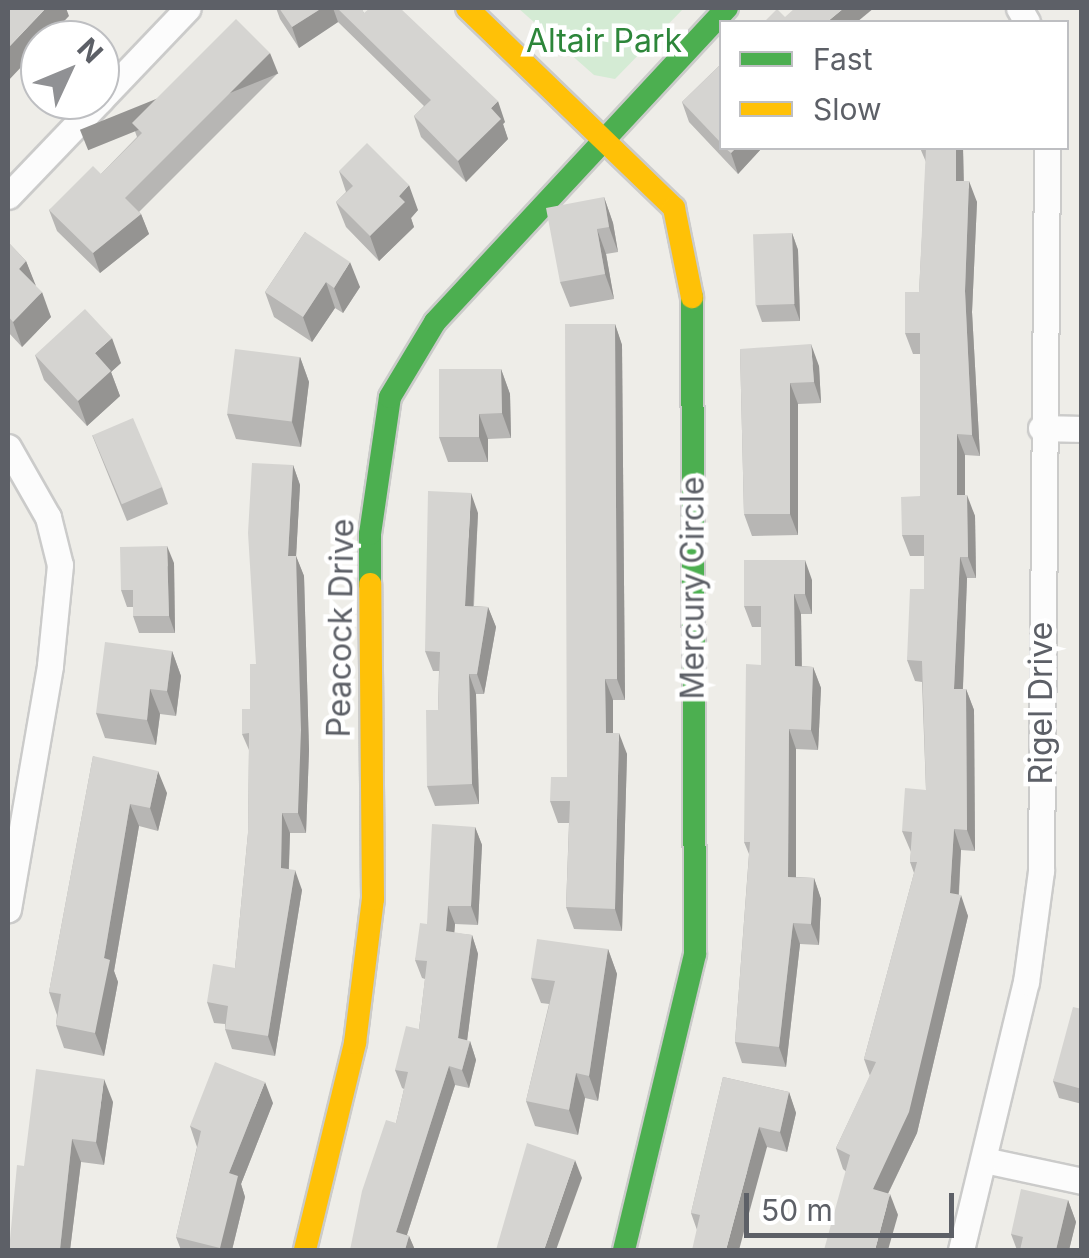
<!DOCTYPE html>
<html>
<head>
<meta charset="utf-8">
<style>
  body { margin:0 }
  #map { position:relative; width:1089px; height:1258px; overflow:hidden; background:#eeede8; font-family:Inter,sans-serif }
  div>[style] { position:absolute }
  .green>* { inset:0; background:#d4ebd4 }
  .roads { filter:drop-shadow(2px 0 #cbcbca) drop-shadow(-2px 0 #cbcbca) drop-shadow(0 2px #cbcbca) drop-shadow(0 -2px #cbcbca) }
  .street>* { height:25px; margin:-12.5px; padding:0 12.5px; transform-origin:12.5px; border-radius:12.5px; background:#fcfcfc }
  .fast>* { height:22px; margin:-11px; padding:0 11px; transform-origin:11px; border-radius:11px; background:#4caf50 }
  .slow>* { height:22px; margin:-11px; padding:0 11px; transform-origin:11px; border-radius:11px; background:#ffc107 }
  .wall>* { inset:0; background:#b7b6b4 }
  .shaded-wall>* { inset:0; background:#959492; transform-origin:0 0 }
  .building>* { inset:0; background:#d5d4d1; transform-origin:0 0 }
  span { translate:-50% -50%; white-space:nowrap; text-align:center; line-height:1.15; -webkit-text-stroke:9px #fff; paint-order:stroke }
  .park-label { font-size:32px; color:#2d863a }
  .street-label { font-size:32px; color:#5d6067 }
  .frame { position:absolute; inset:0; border:10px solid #5d6067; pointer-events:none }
  .legend { position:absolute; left:719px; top:20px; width:350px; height:130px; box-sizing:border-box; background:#fff; border:2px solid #bebfc2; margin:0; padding:12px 18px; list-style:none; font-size:30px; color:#5d6067 }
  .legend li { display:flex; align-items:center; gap:20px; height:50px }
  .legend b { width:50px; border:2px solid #bebfc2 }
  .north { position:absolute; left:20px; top:20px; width:100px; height:100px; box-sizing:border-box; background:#fff; border:2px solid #bebfc2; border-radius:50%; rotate:46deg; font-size:28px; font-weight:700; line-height:40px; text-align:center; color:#5d6067 }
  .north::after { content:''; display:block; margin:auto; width:35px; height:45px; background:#909194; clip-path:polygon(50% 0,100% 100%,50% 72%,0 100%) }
  .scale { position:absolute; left:744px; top:1193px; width:210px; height:45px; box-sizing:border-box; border:5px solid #5d6067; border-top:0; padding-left:12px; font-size:30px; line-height:35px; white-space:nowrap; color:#5d6067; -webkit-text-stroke:8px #fff; paint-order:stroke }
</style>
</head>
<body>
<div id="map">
  <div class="green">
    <div style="clip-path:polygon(518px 8px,684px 8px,615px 79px,594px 75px)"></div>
  </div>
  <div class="roads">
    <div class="street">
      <div style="left:1019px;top:8px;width:16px;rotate:60deg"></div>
      <div style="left:100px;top:100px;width:127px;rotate:-46.3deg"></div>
      <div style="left:8px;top:196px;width:133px;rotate:-46.2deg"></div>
      <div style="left:1041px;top:428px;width:41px;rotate:1.4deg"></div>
      <div style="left:8px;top:447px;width:81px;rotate:60.3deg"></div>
      <div style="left:48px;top:517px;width:49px;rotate:76deg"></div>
      <div style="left:60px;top:565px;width:101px;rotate:95.7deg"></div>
      <div style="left:50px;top:666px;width:247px;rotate:99.8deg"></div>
      <div style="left:984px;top:1160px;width:100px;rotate:12.1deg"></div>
      <div style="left:961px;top:1250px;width:276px;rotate:-76.4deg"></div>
      <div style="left:1026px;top:982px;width:112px;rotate:-82.3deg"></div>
      <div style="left:1041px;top:871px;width:723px;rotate:-89.52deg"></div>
    </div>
    <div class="fast">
      <div style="left:370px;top:584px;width:50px;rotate:-90deg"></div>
      <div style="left:370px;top:534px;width:138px;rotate:-81.7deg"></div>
      <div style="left:390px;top:397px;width:87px;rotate:-59deg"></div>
      <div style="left:435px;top:322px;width:429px;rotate:-47.1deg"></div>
      <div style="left:624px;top:1250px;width:304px;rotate:-76.5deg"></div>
      <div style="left:695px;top:954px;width:657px;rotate:-90.26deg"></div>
    </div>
    <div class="slow">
      <div style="left:467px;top:8px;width:288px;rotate:44deg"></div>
      <div style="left:674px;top:208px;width:91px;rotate:78.6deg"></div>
      <div style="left:305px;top:1250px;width:213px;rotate:-76.4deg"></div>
      <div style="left:355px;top:1043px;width:145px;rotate:-82.9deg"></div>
      <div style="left:373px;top:899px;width:315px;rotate:-90.5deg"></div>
    </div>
  </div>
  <div class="wall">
    <div style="clip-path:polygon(276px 8px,361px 8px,364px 13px,505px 122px,503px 124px,508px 139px,466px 182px,421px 137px,414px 116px,424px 106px,338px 22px,299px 48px,280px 19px)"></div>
    <div style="clip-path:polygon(722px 63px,722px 148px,762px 148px,738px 174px,689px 122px,682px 102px)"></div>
    <div style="clip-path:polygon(278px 73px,139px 212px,141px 214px,149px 234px,100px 273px,57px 231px,49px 210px,101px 174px,137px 137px,132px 123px)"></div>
    <div style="clip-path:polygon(920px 148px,963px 148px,964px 181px,977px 202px,972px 312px,980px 456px,965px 455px,965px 495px,975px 516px,976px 578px,967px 578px,963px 689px,966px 689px,974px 710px,975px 851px,961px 850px,959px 895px,968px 916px,917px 1133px,888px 1194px,898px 1215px,843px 1169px,836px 1148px,870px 1076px,864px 1059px,914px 873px,910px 862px,911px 852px,902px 831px,926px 790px,922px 682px,915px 681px,907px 660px,924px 589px,924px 556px,910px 556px,902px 535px,920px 496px,920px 354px,913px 354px,905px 333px,919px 292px,926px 162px)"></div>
    <div style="clip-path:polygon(339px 171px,418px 210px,411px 218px,414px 227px,379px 261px,346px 227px,336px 202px,346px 192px)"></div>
    <div style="clip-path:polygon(604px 197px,613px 223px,618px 252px,606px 254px,614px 299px,570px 307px,560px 282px)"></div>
    <div style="clip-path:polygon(305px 232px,360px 287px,343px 313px,335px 308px,312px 342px,274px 317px,265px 292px)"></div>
    <div style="clip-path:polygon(792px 233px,798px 250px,800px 321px,762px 322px,756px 305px)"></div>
    <div style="clip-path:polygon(8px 242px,26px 261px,35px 285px,51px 317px,22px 347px,8px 332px)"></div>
    <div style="clip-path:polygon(615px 324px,622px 345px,625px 700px,613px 700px,613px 733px,627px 754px,622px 931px,574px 929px,566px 907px,569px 823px,558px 823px,550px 801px,567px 777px)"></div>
    <div style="clip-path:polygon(740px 349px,819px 366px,821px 403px,798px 404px,798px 535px,752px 536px,744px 514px)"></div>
    <div style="clip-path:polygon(35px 355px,121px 363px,111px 372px,120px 396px,87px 426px,44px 380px)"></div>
    <div style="clip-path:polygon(300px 357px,309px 382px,301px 447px,236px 439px,227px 414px)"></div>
    <div style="clip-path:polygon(501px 369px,510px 394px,511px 438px,488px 439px,488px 462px,448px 462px,439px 437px)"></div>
    <div style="clip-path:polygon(92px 435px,162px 487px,168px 504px,127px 521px)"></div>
    <div style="clip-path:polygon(293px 465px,300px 485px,296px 556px,304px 576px,309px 750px,306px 833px,290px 833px,289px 869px,302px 890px,275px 1056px,232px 1049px,225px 1029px,225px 1024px,214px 1023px,207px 1002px,235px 968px,248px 833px,249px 750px,242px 734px,250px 709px,256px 664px)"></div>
    <div style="clip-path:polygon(478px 513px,474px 606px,488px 607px,496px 627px,484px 694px,476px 694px,479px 804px,435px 806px,427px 786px,438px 710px,439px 671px,433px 671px,425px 651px)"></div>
    <div style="clip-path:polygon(174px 563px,175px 633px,139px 633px,133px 616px,133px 607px,127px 607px,121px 590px)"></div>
    <div style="clip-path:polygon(812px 580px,812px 614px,801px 614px,802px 666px,813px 667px,821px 688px,818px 750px,796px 749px,796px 877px,814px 878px,821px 899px,819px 945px,800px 944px,786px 1067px,742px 1063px,735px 1042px,749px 854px,744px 842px,761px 665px,761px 627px,752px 627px,744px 606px)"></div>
    <div style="clip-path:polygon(172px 651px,181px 676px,176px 716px,160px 714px,156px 745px,105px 738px,96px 713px)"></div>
    <div style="clip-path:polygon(93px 756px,167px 793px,158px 831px,139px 826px,114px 971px,118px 982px,104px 1056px,64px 1048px,56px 1025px,57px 1015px,49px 992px)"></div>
    <div style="clip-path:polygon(475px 827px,482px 845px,478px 925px,455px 924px,454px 933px,472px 935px,478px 954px,467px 1041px,470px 1041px,476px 1060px,469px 1088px,455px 1085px,407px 1235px,409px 1236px,415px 1250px,350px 1250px,396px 1123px,404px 1089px,402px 1088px,395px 1070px,419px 1029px,425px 979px,422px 978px,415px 960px,427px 924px)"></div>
    <div style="clip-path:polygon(608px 949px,617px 974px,598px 1101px,585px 1098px,578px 1135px,535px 1126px,526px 1101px,549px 1004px,541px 1003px,531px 978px)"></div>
    <div style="clip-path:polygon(1082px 1009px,1082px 1104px,1059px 1098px,1053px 1081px)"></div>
    <div style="clip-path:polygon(723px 1077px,789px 1092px,796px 1113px,787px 1152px,767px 1147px,697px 1230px,691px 1213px)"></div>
    <div style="clip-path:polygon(113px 1102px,104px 1165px,81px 1162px,70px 1250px,9px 1250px,24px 1166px)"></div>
    <div style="clip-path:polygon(273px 1103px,241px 1184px,245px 1197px,232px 1250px,181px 1250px,176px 1237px,197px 1147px,190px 1126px)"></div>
    <div style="clip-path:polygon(1068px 1200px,1076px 1222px,1069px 1250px,1017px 1250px,1011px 1234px)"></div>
  </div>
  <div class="shaded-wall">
    <div style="clip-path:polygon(46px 8px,66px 8px,69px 16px,46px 40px,40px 40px,40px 47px,8px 81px,8px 48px)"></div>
    <div style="clip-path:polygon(322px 8px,333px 8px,338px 22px,299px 48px,292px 27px)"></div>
    <div style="clip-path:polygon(844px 8px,874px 8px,857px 22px,827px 22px)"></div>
    <div style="left:270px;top:53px;width:22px;height:205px;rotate:68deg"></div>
    <div style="clip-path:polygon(498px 101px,505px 122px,503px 124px,508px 139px,466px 182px,458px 161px,491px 108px)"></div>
    <div style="clip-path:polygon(736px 148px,762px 148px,738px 174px,731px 153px)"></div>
    <div style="clip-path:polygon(956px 148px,963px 148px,964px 202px,956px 181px)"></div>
    <div style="clip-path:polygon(969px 181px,977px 202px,972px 312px,980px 456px,972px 435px,965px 291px)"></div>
    <div style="clip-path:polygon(409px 185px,418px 210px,411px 218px,414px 227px,379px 261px,370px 236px,399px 196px)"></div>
    <div style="clip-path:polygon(604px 197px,613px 223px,618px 252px,609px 227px)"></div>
    <div style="clip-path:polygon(141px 214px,149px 234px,100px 273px,93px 253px)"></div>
    <div style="clip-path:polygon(597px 229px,606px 254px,614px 299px,605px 274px)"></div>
    <div style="clip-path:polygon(792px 233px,798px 250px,800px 321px,794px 304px)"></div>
    <div style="clip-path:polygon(26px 261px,36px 286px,19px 269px)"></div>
    <div style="clip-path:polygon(350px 262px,360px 287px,343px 313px,334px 288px)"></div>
    <div style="clip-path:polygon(326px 282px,335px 308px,312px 342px,303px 317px)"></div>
    <div style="clip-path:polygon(42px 292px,51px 317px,22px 347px,13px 322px)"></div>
    <div style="clip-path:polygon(615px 324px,622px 345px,625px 700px,617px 679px)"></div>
    <div style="clip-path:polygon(112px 338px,121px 363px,111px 372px,120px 396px,87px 426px,78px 401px,95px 353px)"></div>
    <div style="clip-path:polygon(811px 344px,819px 366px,821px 403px,814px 382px)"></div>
    <div style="clip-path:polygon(300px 357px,309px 382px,301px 447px,292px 422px)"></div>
    <div style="clip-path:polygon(501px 369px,510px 394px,511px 438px,502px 413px)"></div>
    <div style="clip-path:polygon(790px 383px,798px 404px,798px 535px,790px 514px)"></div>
    <div style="clip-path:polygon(479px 414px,488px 439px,488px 462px,479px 437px)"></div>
    <div style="clip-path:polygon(957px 434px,965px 455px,965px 516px,957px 495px)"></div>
    <div style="clip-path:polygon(293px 465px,300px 485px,295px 576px,288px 556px)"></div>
    <div style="clip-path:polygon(471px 493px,478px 513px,472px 626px,465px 606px)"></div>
    <div style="clip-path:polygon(967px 495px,975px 516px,976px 578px,968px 557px)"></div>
    <div style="clip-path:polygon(167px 546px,174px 563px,175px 633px,169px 616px)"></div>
    <div style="clip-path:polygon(296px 556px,304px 576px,309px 750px,306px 833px,298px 813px)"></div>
    <div style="clip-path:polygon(960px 557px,967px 578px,962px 710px,954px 689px)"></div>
    <div style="clip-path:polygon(805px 560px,812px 580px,812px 614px,805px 594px)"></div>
    <div style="clip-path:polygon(794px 594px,801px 614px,802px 687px,795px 666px)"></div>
    <div style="clip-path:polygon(488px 607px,496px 627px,484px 694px,477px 674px)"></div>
    <div style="clip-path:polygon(172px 651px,181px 676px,176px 716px,167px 691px)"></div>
    <div style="clip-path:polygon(813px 667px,821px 688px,818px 750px,811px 730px)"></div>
    <div style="clip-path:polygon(469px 674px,476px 694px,479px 804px,472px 784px)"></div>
    <div style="clip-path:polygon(605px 679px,613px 700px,613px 754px,606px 733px)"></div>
    <div style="clip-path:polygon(150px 689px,160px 714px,156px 745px,147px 720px)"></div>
    <div style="clip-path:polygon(966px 689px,974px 710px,975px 851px,967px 830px)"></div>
    <div style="clip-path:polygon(789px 729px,796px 749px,796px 897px,788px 877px)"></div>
    <div style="clip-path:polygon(619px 733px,627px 754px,622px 931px,615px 909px)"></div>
    <div style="clip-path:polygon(158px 771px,167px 793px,158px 831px,150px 808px)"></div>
    <div style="clip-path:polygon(130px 804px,139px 826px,114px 971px,118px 982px,104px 1056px,95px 1033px,104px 958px)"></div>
    <div style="clip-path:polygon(282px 813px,290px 833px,288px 888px,281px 868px)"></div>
    <div style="clip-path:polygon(475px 827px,482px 845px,478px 925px,471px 906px)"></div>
    <div style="clip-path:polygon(954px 829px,961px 850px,958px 905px,961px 895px,968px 916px,917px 1133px,880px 1210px,873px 1189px,950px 893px)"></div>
    <div style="clip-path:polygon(295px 870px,302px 890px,275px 1056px,268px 1036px)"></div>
    <div style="clip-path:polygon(814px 878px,821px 899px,819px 945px,811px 924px)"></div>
    <div style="clip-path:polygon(448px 906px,455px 924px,453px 950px,446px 931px)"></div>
    <div style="clip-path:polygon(793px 923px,800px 944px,786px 1067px,779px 1047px)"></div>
    <div style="clip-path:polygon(472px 935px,478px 954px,465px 1057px,458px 1038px)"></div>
    <div style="clip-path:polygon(608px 949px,617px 974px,598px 1101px,589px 1076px)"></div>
    <div style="clip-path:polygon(470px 1041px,476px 1060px,469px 1088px,462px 1070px)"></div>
    <div style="clip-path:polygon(449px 1066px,455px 1085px,402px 1250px,396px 1232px)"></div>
    <div style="clip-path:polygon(576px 1073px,585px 1098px,578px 1135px,569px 1110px)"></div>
    <div style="clip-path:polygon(104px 1079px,113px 1102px,104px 1165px,96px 1142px)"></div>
    <div style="clip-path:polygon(265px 1082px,273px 1103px,241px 1184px,245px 1197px,232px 1250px,221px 1250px,220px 1248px,229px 1173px)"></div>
    <div style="clip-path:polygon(789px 1092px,796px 1113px,787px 1152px,780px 1132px)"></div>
    <div style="clip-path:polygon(759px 1127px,767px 1147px,739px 1250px,726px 1250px)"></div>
    <div style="clip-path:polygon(72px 1139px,81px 1162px,70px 1250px,60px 1250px)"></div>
    <div style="clip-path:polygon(575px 1160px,582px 1178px,556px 1250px,544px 1250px)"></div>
    <div style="clip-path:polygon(890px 1194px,898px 1215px,888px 1250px,875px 1250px)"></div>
    <div style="clip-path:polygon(1068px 1200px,1076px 1222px,1069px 1250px,1056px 1250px)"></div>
    <div style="clip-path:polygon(409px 1236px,415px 1250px,405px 1250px)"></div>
  </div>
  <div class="building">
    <div style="clip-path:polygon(8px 8px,46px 8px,8px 48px)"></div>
    <div style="clip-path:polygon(279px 8px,322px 8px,292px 27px)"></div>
    <div style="clip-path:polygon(337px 8px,361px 8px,364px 13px,370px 8px,400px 8px,498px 101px,491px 108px,501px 119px,458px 161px,414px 116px,431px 100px)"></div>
    <div style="clip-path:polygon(795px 8px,844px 8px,827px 22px,764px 22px,777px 9px,785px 17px)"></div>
    <div style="clip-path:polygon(236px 19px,270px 53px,125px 198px,141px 214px,93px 253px,49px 210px,93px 166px,101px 174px,142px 133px,132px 123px)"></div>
    <div style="clip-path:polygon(722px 63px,722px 144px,682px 102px)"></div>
    <div style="clip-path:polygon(367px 143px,409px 185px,399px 196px,405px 202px,370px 236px,336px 202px,353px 186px,339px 171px)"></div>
    <div style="clip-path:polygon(725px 148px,736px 148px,731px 153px)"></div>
    <div style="clip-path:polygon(926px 148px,956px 148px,956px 181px,969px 181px,965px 291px,972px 435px,957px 434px,957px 495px,967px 495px,968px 557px,960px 557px,954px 689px,966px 689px,967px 830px,954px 829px,950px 893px,961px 895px,909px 1112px,873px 1189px,890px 1194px,875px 1250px,824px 1250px,850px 1155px,836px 1148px,876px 1062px,864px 1059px,917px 862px,910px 862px,912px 832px,902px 831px,905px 788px,926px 790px,922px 661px,907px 660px,910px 589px,924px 589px,924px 535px,902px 535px,901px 497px,920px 496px,920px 333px,905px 333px,905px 292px,919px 292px)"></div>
    <div style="clip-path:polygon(604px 197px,609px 227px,597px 229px,605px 274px,560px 282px,546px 208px)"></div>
    <div style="clip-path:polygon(305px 232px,350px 262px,334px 288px,326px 282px,303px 317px,265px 292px)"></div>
    <div style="left:792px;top:233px;width:71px;height:39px;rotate:88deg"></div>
    <div style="clip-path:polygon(8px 242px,26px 261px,19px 269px,42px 292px,13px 322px,8px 316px)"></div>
    <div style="clip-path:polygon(85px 309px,112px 338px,95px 353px,111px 371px,78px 401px,35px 355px)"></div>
    <div style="clip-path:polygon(565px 324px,615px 324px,617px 679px,605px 679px,606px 733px,619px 733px,615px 909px,566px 907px,570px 801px,550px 801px,551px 777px,567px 777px)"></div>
    <div style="clip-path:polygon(811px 344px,814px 382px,790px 383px,790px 514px,744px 514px,740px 349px)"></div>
    <div style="left:235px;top:349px;width:65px;height:65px;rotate:7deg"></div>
    <div style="clip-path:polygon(439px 369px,501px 369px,502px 413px,479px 414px,479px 437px,439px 437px)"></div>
    <div style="left:133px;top:418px;width:75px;height:44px;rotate:67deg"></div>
    <div style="clip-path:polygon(252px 463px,293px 465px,288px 556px,296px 556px,301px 730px,298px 813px,282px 813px,281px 868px,295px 870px,268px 1036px,225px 1029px,228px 1006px,207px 1002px,213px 964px,235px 968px,248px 833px,249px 733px,242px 734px,242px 709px,250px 709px,250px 664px,256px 664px,248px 533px)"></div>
    <div style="clip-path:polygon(428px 491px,471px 493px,465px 606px,488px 607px,477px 674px,469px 674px,472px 784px,427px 786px,426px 710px,438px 710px,440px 652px,425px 651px)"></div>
    <div style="clip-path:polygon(167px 546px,169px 616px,133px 616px,133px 590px,121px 590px,120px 547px)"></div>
    <div style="clip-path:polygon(744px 560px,805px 560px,805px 594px,794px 594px,795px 666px,813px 667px,811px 730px,789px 729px,788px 877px,814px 878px,811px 924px,793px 923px,779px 1047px,735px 1042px,750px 842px,744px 842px,746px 664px,761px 665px,761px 606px,744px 606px)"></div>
    <div style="clip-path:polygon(105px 642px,172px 651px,167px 691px,150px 689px,147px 720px,96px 713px)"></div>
    <div style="clip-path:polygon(93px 756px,158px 771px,150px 808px,130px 804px,104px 958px,110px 960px,95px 1033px,56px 1025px,61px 994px,49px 992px)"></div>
    <div style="clip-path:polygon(432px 824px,475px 827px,471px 906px,448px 906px,446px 931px,472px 935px,458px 1038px,470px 1041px,462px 1070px,449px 1066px,396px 1232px,409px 1236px,405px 1250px,350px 1250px,362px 1191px,386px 1120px,396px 1123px,408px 1072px,395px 1070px,406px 1026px,419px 1029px,427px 961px,415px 960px,420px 923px,427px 924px)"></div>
    <div style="clip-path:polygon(537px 939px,608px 949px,589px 1076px,576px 1073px,569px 1110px,526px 1101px,555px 981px,531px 978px)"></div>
    <div style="clip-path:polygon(1073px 1007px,1082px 1009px,1082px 1089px,1053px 1081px)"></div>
    <div style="clip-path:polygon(215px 1062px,265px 1082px,229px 1173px,238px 1176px,220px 1248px,176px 1237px,201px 1131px,190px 1126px)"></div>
    <div style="clip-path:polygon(36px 1069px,104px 1079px,96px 1142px,72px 1139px,60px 1249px,47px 1248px,47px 1250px,9px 1250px,17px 1165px,24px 1166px)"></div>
    <div style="clip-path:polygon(723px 1077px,789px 1092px,780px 1132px,759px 1127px,726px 1250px,692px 1250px,700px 1215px,691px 1213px)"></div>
    <div style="clip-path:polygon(527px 1143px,575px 1160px,544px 1250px,496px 1250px)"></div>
    <div style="clip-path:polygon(1021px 1189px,1068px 1200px,1056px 1250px,1020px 1250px,1023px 1237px,1011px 1234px)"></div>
  </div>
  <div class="park-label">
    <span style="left:604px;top:41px">Altair Park</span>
  </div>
  <div class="street-label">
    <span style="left:693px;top:588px;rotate:-90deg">Mercury Circle</span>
    <span style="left:341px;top:628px;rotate:-89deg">Peacock Drive</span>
    <span style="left:1041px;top:703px;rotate:-90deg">Rigel Drive</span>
  </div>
  <div class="frame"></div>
  <ul class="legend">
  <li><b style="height:12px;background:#4caf50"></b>Fast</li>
  <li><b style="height:12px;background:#ffc107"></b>Slow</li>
  </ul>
  <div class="north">N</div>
  <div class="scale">50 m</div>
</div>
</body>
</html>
